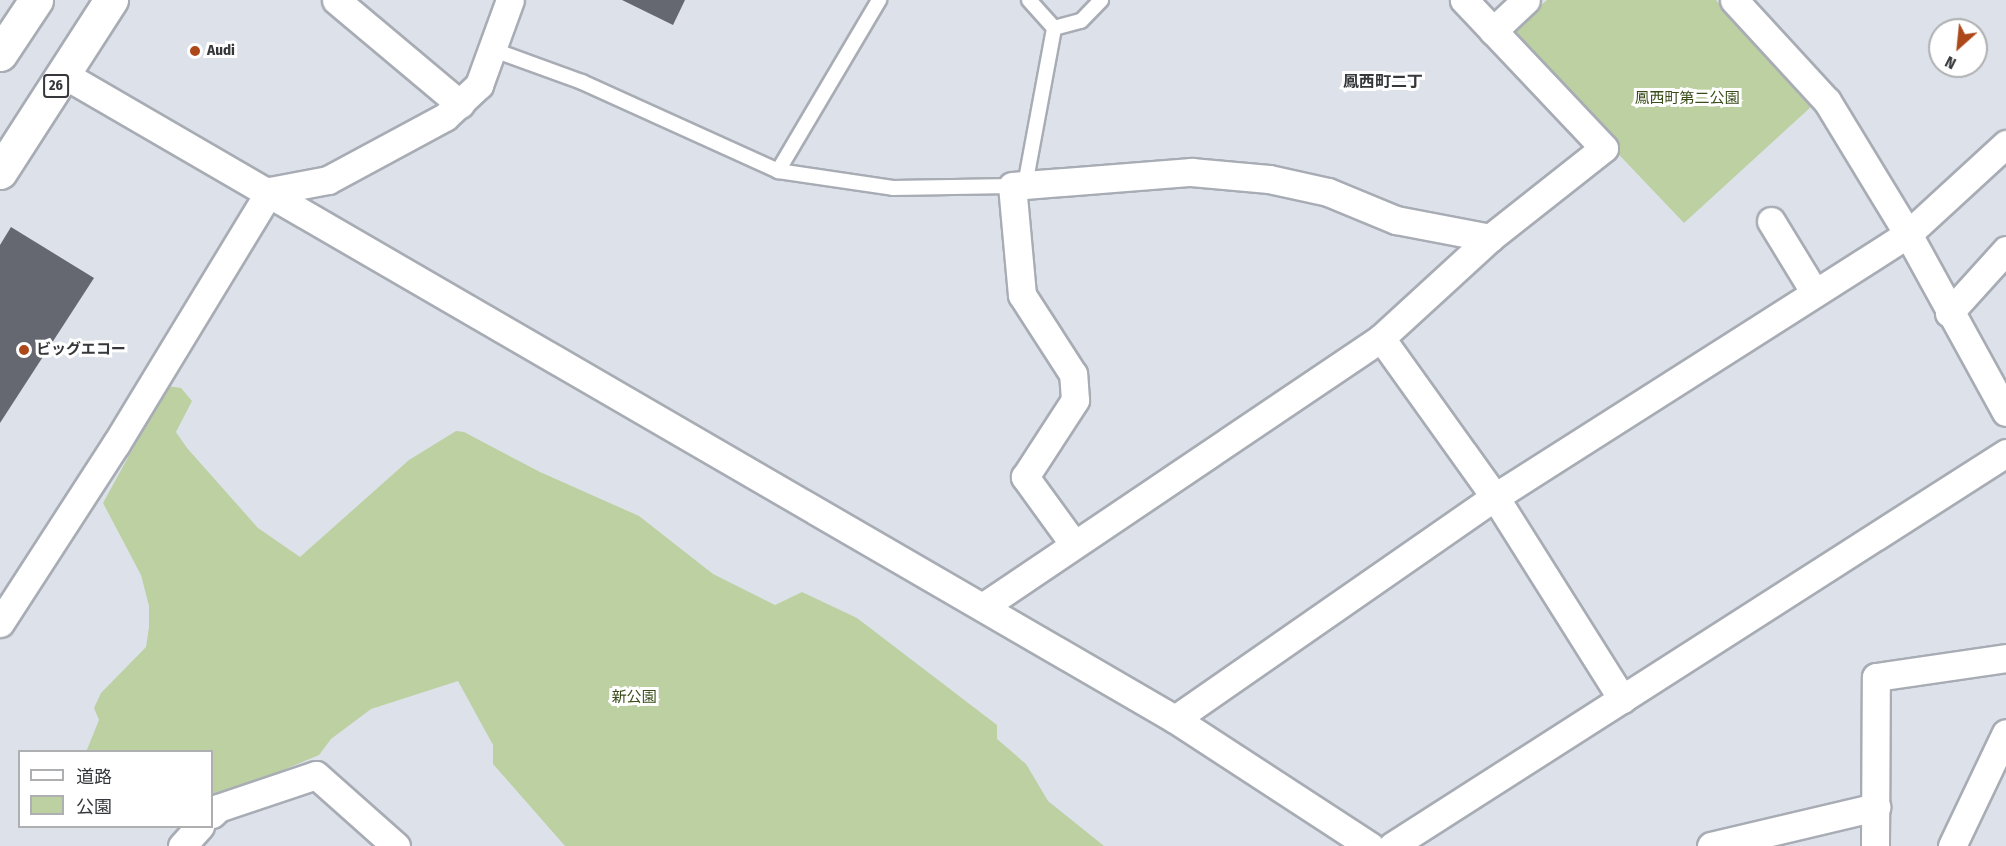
<!DOCTYPE html>
<html>
<head>
<meta charset="utf-8">
<style>
  body { margin:0 }
  #map { position:relative; width:2006px; height:846px; overflow:hidden; background:#dde2ea; font-family:"Fira Sans Condensed","Noto Sans JP",sans-serif }
  div>[style] { position:absolute }
  .green>* { inset:0; background:#bcd0a2 }
  .building>* { inset:0; background:#656870 }
  .roads { filter:drop-shadow(2px 0 #a8acb4) drop-shadow(-2px 0 #a8acb4) drop-shadow(0 2px #a8acb4) drop-shadow(0 -2px #a8acb4) }
  .lane>* { height:14px; margin:-7px; padding:0 7px; transform-origin:7px; border-radius:7px; background:#fff }
  .street>* { height:27px; margin:-13.5px; padding:0 13.5px; transform-origin:13.5px; border-radius:13.5px; background:#fff }
  .highway>* { height:33px; margin:-16.5px; padding:0 16.5px; transform-origin:16.5px; border-radius:16.5px; background:#fff }
  .dots>* { width:16px; height:16px; translate:-50% -50%; box-sizing:border-box; border:3px solid #fff; border-radius:50% }
  span { translate:-50% -50%; white-space:nowrap; text-align:center; line-height:1.15; -webkit-text-stroke:6px #fff; paint-order:stroke }
  .shield-label span { padding:2px 4px; background:#fff; border:2px solid; border-radius:4px; -webkit-text-stroke-width:0 }
  .shield-label { font-size:14px; color:#35373a; font-weight:700 }
  .poi-label { font-size:15px; color:#35373a; font-weight:700 }
  .left { translate:0 -50%; text-align:left }
  .park-label { font-size:15px; color:#3a4c1a }
  .neighbourhood-label { font-size:16px; color:#35373a; font-weight:700 }
  .legend { position:absolute; left:18px; top:750px; width:195px; height:78px; box-sizing:border-box; background:#fff; border:2px solid #aeafb0; margin:0; padding:8px 10px; list-style:none; font-size:18px; color:#35373a }
  .legend li { display:flex; align-items:center; gap:12px; height:30px }
  .legend b { width:30px; border:2px solid #aeafb0 }
  .north { position:absolute; left:1928px; top:18px; width:60px; height:60px; box-sizing:border-box; background:#fff; border:2px solid #aeafb0; border-radius:50%; rotate:207deg; font-size:16px; font-weight:700; line-height:24px; text-align:center; color:#35373a }
  .north::after { content:''; display:block; margin:auto; width:21px; height:27px; background:#ad481a; clip-path:polygon(50% 0,100% 100%,50% 72%,0 100%) }
</style>
</head>
<body>
<div id="map">
  <div class="green">
    <div style="clip-path:polygon(1547px 0,1716px 0,1812px 106px,1684px 223px,1506px 36px)"></div>
    <div style="clip-path:polygon(167px 386px,181px 388px,192px 401px,176px 432px,187px 448px,258px 528px,300px 557px,409px 460px,456px 431px,464px 432px,540px 472px,639px 516px,713px 574px,775px 605px,802px 592px,857px 618px,997px 725px,997px 739px,1026px 764px,1048px 801px,1104px 846px,565px 846px,493px 764px,493px 745px,458px 681px,371px 709px,331px 739px,319px 755px,212px 800px,212px 752px,86px 752px,99px 720px,94px 708px,101px 693px,146px 647px,149px 627px,149px 606px,141px 575px,103px 503px)"></div>
  </div>
  <div class="building">
    <div style="clip-path:polygon(622px 0,685px 0,673px 25px)"></div>
    <div style="clip-path:polygon(11px 227px,94px 278px,0 423px,0 245px)"></div>
  </div>
  <div class="roads">
    <div class="lane">
      <div style="left:1029px;top:0;width:38px;rotate:48deg"></div>
      <div style="left:494px;top:50px;width:94px;rotate:20deg"></div>
      <div style="left:582px;top:82px;width:215px;rotate:24.4deg"></div>
      <div style="left:778px;top:171px;width:116px;rotate:8.4deg"></div>
      <div style="left:893px;top:188px;width:119px;rotate:-1deg"></div>
      <div style="left:778px;top:171px;width:199px;rotate:-59.4deg"></div>
      <div style="left:1025px;top:185px;width:160px;rotate:-79.5deg"></div>
      <div style="left:1054px;top:28px;width:28px;rotate:-15deg"></div>
      <div style="left:1081px;top:21px;width:29px;rotate:-46deg"></div>
    </div>
    <div class="street">
      <div style="left:336px;top:0;width:162px;rotate:40deg"></div>
      <div style="left:1734px;top:0;width:137px;rotate:47.4deg"></div>
      <div style="left:1827px;top:101px;width:156px;rotate:58.7deg"></div>
      <div style="left:1908px;top:234px;width:203px;rotate:61.2deg"></div>
      <div style="left:1493px;top:31px;width:45px;rotate:-43.2deg"></div>
      <div style="left:63px;top:74px;width:1286px;rotate:30.12deg"></div>
      <div style="left:1175px;top:719px;width:233px;rotate:33.1deg"></div>
      <div style="left:1771px;top:221px;width:84px;rotate:58.6deg"></div>
      <div style="left:1949px;top:313px;width:85px;rotate:-47.9deg"></div>
      <div style="left:1381px;top:338px;width:196px;rotate:54.4deg"></div>
      <div style="left:1495px;top:497px;width:239px;rotate:57.8deg"></div>
      <div style="left:1073px;top:543px;width:82px;rotate:-126deg"></div>
      <div style="left:1025px;top:477px;width:92px;rotate:-57deg"></div>
      <div style="left:1075px;top:400px;width:26px;rotate:-94deg"></div>
      <div style="left:1073px;top:374px;width:94px;rotate:-122.8deg"></div>
      <div style="left:1022px;top:295px;width:109px;rotate:-95.2deg"></div>
      <div style="left:1012px;top:186px;width:180px;rotate:-4.5deg"></div>
      <div style="left:1191px;top:172px;width:78px;rotate:5.1deg"></div>
      <div style="left:1269px;top:179px;width:60px;rotate:12.4deg"></div>
      <div style="left:1328px;top:192px;width:74px;rotate:22.4deg"></div>
      <div style="left:1396px;top:220px;width:96px;rotate:10.8deg"></div>
      <div style="left:984px;top:606px;width:479px;rotate:-34deg"></div>
      <div style="left:1381px;top:338px;width:148px;rotate:-42.5deg"></div>
      <div style="left:1490px;top:238px;width:145px;rotate:-38.3deg"></div>
      <div style="left:1604px;top:148px;width:204px;rotate:-133.4deg"></div>
      <div style="left:0;top:623px;width:213px;rotate:-57.1deg"></div>
      <div style="left:116px;top:444px;width:296px;rotate:-58.7deg"></div>
      <div style="left:270px;top:191px;width:59px;rotate:-10.7deg"></div>
      <div style="left:328px;top:180px;width:133px;rotate:-28.3deg"></div>
      <div style="left:445px;top:117px;width:47px;rotate:-43.3deg"></div>
      <div style="left:479px;top:85px;width:90px;rotate:-70deg"></div>
      <div style="left:1175px;top:719px;width:389px;rotate:-34.8deg"></div>
      <div style="left:1495px;top:497px;width:490px;rotate:-32.5deg"></div>
      <div style="left:1908px;top:234px;width:133px;rotate:-42.6deg"></div>
      <div style="left:212px;top:814px;width:8px;rotate:-45deg"></div>
      <div style="left:218px;top:808px;width:103px;rotate:-18.6deg"></div>
      <div style="left:316px;top:775px;width:107px;rotate:41.6deg"></div>
      <div style="left:182px;top:846px;width:27px;rotate:-48deg"></div>
      <div style="left:1392px;top:846px;width:729px;rotate:-32.62deg"></div>
      <div style="left:1711px;top:846px;width:170px;rotate:-13.3deg"></div>
      <div style="left:1875px;top:846px;width:169px;rotate:-89.7deg"></div>
      <div style="left:1876px;top:677px;width:131px;rotate:-8.3deg"></div>
      <div style="left:1952px;top:846px;width:125px;rotate:-64.5deg"></div>
    </div>
    <div class="highway">
      <div style="left:0;top:54px;width:65px;rotate:-56.3deg"></div>
      <div style="left:0;top:172px;width:205px;rotate:-57.2deg"></div>
    </div>
  </div>
  <div class="dots">
    <div style="left:195px;top:51px;background:#ad481a"></div>
    <div style="left:24px;top:350px;background:#ad481a"></div>
  </div>
  <div class="shield-label">
    <span style="left:56px;top:86px">26</span>
  </div>
  <div class="poi-label">
    <span class="left" style="left:207px;top:51px">Audi</span>
    <span class="left" style="left:36px;top:350px">ビッグエコー</span>
  </div>
  <div class="park-label">
    <span style="left:1687px;top:99px">鳳西町第二公園</span>
    <span style="left:634px;top:698px">新公園</span>
  </div>
  <div class="neighbourhood-label">
    <span style="left:1383px;top:82px">鳳西町二丁</span>
  </div>
  <ul class="legend">
  <li><b style="height:8px;background:#fff"></b>道路</li>
  <li><b style="height:16px;background:#bcd0a2"></b>公園</li>
  </ul>
  <div class="north">N</div>
</div>
</body>
</html>
